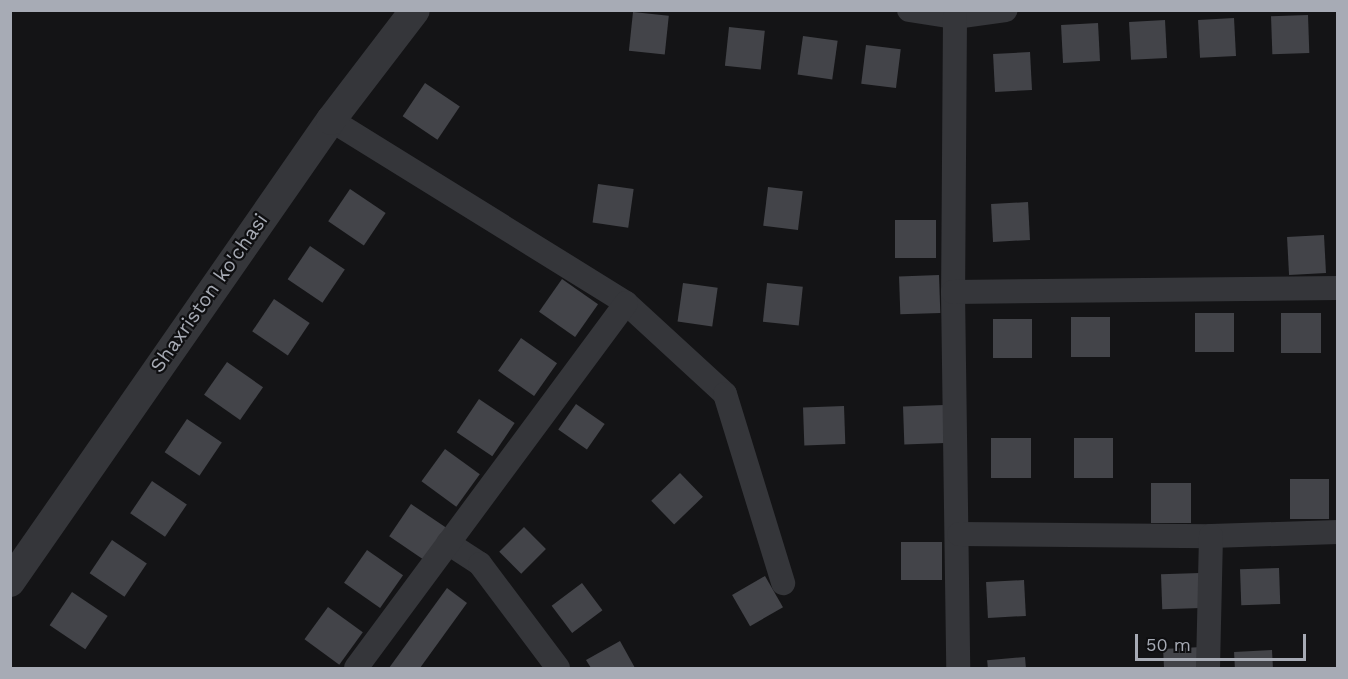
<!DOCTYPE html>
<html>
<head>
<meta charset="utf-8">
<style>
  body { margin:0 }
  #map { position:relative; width:1348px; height:679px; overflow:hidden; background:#141416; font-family:"Work Sans",sans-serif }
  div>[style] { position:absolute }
  .building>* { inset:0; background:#434449; transform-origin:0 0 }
  .minor>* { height:24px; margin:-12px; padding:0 12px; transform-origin:12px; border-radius:12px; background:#35363a }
  .tertiary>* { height:30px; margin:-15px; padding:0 15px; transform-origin:15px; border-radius:15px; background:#35363a }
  span { translate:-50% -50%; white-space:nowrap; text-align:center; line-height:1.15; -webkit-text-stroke:4.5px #0f0f11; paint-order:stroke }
  .street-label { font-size:20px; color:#a7abb5 }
  .frame { position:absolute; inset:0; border:12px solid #a7abb5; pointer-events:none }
  .scale { position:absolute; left:1135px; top:634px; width:171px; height:27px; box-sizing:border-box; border:3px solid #a7abb5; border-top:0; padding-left:8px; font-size:18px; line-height:21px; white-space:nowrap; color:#a7abb5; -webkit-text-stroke:4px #0f0f11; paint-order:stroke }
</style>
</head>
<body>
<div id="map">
  <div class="building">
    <div style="left:633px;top:12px;width:36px;height:39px;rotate:6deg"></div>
    <div style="left:1308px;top:15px;width:38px;height:37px;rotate:88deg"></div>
    <div style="left:1234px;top:18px;width:38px;height:36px;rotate:87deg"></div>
    <div style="left:1165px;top:20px;width:38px;height:36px;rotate:87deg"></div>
    <div style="left:1098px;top:23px;width:38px;height:37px;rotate:87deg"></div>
    <div style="left:729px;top:27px;width:36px;height:39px;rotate:6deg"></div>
    <div style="left:803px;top:36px;width:35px;height:39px;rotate:8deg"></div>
    <div style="left:866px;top:45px;width:35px;height:39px;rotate:7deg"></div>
    <div style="left:1030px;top:52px;width:38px;height:37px;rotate:87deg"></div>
    <div style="left:425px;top:83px;width:42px;height:40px;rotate:34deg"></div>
    <div style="left:598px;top:184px;width:36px;height:39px;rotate:8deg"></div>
    <div style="left:768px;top:187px;width:35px;height:39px;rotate:7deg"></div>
    <div style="left:350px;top:189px;width:43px;height:39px;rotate:34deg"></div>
    <div style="left:1028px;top:202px;width:38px;height:37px;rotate:87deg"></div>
    <div style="left:936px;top:220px;width:38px;height:41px;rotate:90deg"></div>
    <div style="left:1324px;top:235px;width:38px;height:37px;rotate:87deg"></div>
    <div style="left:310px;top:246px;width:42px;height:40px;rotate:34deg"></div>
    <div style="left:939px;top:275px;width:38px;height:40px;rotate:88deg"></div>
    <div style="left:562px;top:279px;width:44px;height:40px;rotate:35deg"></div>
    <div style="left:683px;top:283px;width:35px;height:39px;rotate:8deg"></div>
    <div style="left:767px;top:283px;width:36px;height:39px;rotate:6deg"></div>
    <div style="left:274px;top:299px;width:43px;height:39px;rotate:34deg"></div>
    <div style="left:1195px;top:313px;width:39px;height:39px"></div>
    <div style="left:1281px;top:313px;width:40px;height:40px"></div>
    <div style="left:1071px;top:317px;width:39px;height:40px"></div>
    <div style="left:993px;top:319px;width:39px;height:39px"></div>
    <div style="left:521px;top:338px;width:44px;height:40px;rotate:35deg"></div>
    <div style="left:227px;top:362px;width:44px;height:40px;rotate:35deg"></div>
    <div style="left:479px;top:399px;width:43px;height:40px;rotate:34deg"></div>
    <div style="left:576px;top:404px;width:35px;height:31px;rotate:35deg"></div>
    <div style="left:944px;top:405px;width:38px;height:41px;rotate:88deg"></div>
    <div style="left:844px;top:406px;width:38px;height:41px;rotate:88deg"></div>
    <div style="left:187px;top:419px;width:42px;height:40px;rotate:34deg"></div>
    <div style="left:1031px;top:438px;width:40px;height:40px;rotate:90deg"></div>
    <div style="left:1113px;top:438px;width:40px;height:39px;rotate:90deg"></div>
    <div style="left:445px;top:449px;width:43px;height:40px;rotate:36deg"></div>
    <div style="left:680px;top:473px;width:33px;height:40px;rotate:46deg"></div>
    <div style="left:1290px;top:479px;width:39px;height:40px"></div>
    <div style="left:152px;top:481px;width:42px;height:39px;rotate:34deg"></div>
    <div style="left:1151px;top:483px;width:40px;height:40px"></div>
    <div style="left:411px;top:504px;width:43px;height:39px;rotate:34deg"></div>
    <div style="left:524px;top:527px;width:31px;height:35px;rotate:45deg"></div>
    <div style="left:112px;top:540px;width:42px;height:40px;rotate:34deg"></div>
    <div style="left:901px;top:542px;width:41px;height:38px"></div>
    <div style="left:367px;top:550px;width:44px;height:40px;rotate:35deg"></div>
    <div style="left:1279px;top:568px;width:36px;height:39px;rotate:88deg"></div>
    <div style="left:1200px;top:573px;width:35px;height:39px;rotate:88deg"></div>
    <div style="left:765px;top:576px;width:36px;height:38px;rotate:60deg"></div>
    <div style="left:1024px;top:580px;width:36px;height:38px;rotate:87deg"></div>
    <div style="left:582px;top:583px;width:34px;height:38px;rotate:53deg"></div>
    <div style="clip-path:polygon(447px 588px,467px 603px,420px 668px,389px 668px)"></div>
    <div style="left:72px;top:592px;width:43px;height:40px;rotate:34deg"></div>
    <div style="left:328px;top:607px;width:43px;height:40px;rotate:36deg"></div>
    <div style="clip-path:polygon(620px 641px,635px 668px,591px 668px,586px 660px)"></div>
    <div style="left:1202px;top:647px;width:21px;height:39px;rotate:87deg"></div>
    <div style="left:1272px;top:650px;width:18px;height:38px;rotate:87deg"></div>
    <div style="left:1025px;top:657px;width:11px;height:38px;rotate:85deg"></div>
  </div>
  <div class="minor">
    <div style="left:909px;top:10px;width:47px;rotate:8.7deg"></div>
    <div style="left:955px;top:17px;width:51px;rotate:-7.8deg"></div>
    <div style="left:955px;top:17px;width:275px;rotate:90.4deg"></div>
    <div style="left:953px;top:292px;width:376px;rotate:89.2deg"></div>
    <div style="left:331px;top:120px;width:347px;rotate:31.8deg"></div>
    <div style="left:626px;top:303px;width:134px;rotate:42.6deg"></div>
    <div style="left:725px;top:394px;width:198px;rotate:72.9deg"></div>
    <div style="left:953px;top:292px;width:385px;rotate:-0.6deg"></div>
    <div style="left:959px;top:534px;width:252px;rotate:0.5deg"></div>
    <div style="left:1211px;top:536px;width:127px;rotate:-1.8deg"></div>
    <div style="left:448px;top:543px;width:38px;rotate:33deg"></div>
    <div style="left:480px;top:564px;width:130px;rotate:53.1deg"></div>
    <div style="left:356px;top:668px;width:454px;rotate:-53.5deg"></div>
    <div style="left:1208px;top:668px;width:132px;rotate:-88.7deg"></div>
  </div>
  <div class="tertiary">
    <div style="left:10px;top:582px;width:563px;rotate:-55.21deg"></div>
    <div style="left:331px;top:120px;width:138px;rotate:-52.6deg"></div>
  </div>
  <div class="street-label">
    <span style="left:209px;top:293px;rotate:-55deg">Shaxriston ko'chasi</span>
  </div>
  <div class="frame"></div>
  <div class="scale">50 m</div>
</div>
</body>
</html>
